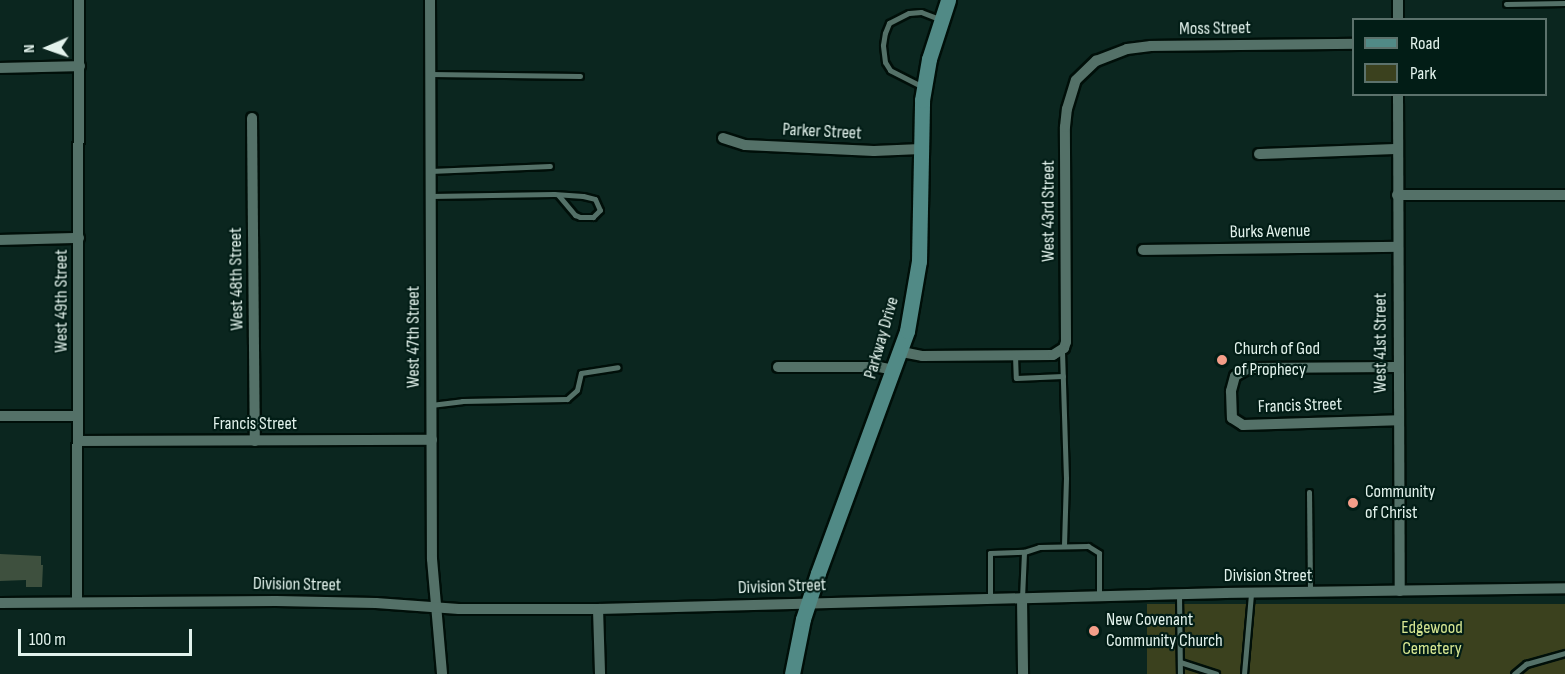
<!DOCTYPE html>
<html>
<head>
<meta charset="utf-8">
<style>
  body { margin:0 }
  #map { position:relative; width:1565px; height:674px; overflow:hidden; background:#0b261f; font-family:"Sofia Sans Condensed",sans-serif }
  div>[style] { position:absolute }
  .green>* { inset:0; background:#3b411e; transform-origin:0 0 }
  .building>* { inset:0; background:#3e503e }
  .roads { filter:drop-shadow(2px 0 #000f09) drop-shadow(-2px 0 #000f09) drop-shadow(0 2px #000f09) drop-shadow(0 -2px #000f09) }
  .lane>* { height:5px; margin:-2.5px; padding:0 2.5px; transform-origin:2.5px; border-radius:2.5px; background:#547168 }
  .street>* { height:10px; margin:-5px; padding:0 5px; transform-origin:5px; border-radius:5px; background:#547168 }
  .secondary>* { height:15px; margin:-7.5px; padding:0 7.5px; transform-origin:7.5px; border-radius:7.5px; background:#518a86 }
  .dots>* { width:16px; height:16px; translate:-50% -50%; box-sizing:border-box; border:3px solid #021d16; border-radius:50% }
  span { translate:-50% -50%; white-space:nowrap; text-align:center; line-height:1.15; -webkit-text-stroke:4.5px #021d16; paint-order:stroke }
  .street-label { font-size:18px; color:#e2f2ec }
  .poi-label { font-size:18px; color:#e2f2ec }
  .left { translate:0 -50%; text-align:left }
  .park-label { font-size:18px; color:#d7e792 }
  .legend { position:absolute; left:1352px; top:18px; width:195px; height:78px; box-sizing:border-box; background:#021d16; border:2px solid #5c726c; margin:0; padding:8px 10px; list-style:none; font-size:18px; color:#e2f2ec }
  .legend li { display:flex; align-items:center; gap:12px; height:30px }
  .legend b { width:30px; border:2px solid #5c726c }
  .north { position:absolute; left:18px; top:18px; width:60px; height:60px; -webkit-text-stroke:4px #021d16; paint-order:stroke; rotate:268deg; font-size:16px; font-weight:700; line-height:24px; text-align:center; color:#e2f2ec }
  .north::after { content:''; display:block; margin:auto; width:21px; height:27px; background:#e2f2ec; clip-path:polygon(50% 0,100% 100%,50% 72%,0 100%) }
  .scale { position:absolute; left:18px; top:629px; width:174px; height:27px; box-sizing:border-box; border:3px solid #e2f2ec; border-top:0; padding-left:8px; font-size:18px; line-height:21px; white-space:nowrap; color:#e2f2ec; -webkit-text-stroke:4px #021d16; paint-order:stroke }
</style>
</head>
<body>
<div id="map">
  <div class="green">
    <div style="left:1565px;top:604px;width:70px;height:418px;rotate:90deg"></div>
  </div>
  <div class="building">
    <div style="clip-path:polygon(0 554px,41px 556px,41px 565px,43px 565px,42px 587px,26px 587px,26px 580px,0 581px)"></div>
  </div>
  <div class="roads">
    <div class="lane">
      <div style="left:1506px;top:4px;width:59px;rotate:-1deg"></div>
      <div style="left:430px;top:74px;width:150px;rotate:0.8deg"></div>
      <div style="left:923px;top:87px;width:37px;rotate:-153deg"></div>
      <div style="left:890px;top:70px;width:9px;rotate:-122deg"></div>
      <div style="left:885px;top:62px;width:17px;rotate:-97deg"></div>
      <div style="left:883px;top:45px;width:12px;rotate:-81deg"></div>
      <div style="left:885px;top:33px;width:11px;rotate:-68deg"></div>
      <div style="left:889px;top:23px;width:22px;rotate:-27deg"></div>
      <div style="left:909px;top:13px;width:12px;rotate:-5deg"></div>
      <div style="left:921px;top:12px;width:19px;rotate:21deg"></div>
      <div style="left:430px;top:171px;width:120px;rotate:-2.4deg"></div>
      <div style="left:430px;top:196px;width:124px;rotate:-0.9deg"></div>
      <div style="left:554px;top:194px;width:29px;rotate:4deg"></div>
      <div style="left:583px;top:196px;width:12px;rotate:14deg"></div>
      <div style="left:595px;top:199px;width:12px;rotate:66deg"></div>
      <div style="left:600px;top:210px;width:10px;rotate:135deg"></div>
      <div style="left:593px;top:217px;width:13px;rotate:180deg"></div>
      <div style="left:580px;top:217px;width:5px;rotate:-158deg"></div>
      <div style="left:575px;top:215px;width:26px;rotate:-130deg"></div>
      <div style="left:1062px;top:351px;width:127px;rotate:88.2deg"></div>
      <div style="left:1066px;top:478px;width:68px;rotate:91.7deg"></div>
      <div style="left:1015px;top:355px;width:23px;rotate:88deg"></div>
      <div style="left:1016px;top:378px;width:47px;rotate:-2.4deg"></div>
      <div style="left:431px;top:405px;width:31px;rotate:-7deg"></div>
      <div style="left:462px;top:401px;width:105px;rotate:-1.1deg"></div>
      <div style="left:567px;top:399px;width:13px;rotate:-42deg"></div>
      <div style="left:577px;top:390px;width:17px;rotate:-77deg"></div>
      <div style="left:581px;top:373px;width:37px;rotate:-9deg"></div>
      <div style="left:1309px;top:492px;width:99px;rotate:89.4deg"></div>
      <div style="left:1179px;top:595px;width:79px;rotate:89.3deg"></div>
      <div style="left:990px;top:598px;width:45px;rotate:-90deg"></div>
      <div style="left:990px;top:553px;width:34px;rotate:-2deg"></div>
      <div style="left:1022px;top:598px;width:46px;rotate:-87.5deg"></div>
      <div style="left:1024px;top:552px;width:16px;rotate:-18deg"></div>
      <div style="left:1039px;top:547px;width:49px;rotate:-1.2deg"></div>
      <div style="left:1088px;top:546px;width:13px;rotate:32deg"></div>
      <div style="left:1099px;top:553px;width:43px;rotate:90deg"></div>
      <div style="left:1180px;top:662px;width:38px;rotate:18deg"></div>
      <div style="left:1244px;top:674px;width:80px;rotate:-85deg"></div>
      <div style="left:1514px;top:674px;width:16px;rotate:-40deg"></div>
      <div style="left:1526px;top:664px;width:41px;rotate:-15.8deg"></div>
    </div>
    <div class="street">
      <div style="left:430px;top:0;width:559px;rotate:89.8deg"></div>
      <div style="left:432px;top:559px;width:115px;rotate:85deg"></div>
      <div style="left:1398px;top:0;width:20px;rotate:90deg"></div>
      <div style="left:0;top:68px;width:80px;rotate:-1.4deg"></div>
      <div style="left:1398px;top:94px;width:497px;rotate:89.8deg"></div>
      <div style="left:252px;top:118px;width:323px;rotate:89.5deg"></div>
      <div style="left:723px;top:138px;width:23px;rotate:18deg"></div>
      <div style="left:745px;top:145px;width:129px;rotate:2.7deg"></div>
      <div style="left:874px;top:151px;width:47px;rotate:-2.4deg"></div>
      <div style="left:1259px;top:154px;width:138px;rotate:-2.1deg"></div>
      <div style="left:1397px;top:195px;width:168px"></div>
      <div style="left:0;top:240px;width:79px;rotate:-1.5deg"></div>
      <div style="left:1143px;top:250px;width:254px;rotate:-0.7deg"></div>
      <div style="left:902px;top:352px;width:20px;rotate:11deg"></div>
      <div style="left:922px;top:356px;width:131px;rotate:-0.4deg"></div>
      <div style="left:1053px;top:355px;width:13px;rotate:-32deg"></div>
      <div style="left:1064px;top:348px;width:6px;rotate:-72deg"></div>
      <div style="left:1066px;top:342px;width:215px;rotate:-90.3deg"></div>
      <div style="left:1065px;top:127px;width:18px;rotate:-84deg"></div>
      <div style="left:1067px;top:109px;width:30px;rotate:-73deg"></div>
      <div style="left:1076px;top:80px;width:28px;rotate:-44deg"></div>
      <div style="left:1096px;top:61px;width:33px;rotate:-21deg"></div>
      <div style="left:1127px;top:49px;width:24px;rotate:-7deg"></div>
      <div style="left:1151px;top:46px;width:203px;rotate:-0.6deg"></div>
      <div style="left:778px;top:367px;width:101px"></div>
      <div style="left:879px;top:367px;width:16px;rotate:11deg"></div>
      <div style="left:1397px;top:367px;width:148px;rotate:179.6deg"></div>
      <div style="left:1249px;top:368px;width:16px;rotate:150deg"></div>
      <div style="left:1235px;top:376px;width:16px;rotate:105deg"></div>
      <div style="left:1231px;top:391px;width:27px;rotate:88deg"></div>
      <div style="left:1232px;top:418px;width:13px;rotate:32deg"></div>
      <div style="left:1243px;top:425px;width:155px;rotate:-1.8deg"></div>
      <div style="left:0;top:416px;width:78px"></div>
      <div style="left:78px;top:441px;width:354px;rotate:-0.2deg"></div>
      <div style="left:1022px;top:598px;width:76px;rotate:89.2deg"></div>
      <div style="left:77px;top:602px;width:602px;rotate:-89.81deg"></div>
      <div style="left:0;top:603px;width:276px;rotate:-0.4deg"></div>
      <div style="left:276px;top:601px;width:100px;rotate:1.1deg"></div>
      <div style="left:376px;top:603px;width:83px;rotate:4.1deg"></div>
      <div style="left:459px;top:609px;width:139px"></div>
      <div style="left:598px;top:609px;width:628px;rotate:-1.46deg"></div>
      <div style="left:1226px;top:593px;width:339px;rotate:-0.8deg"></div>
      <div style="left:598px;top:609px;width:65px;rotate:88.2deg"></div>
    </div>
    <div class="secondary">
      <div style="left:792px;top:674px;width:56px;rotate:-78.7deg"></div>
      <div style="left:803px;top:619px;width:48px;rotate:-71.9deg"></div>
      <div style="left:818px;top:573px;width:258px;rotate:-69.8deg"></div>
      <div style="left:907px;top:331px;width:71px;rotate:-80.3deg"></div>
      <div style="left:919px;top:261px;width:161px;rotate:-88.9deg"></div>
      <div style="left:922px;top:100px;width:42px;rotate:-80.3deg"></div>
      <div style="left:929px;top:59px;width:62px;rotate:-72.1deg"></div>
    </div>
  </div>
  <div class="dots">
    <div style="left:1222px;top:360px;background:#f49e89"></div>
    <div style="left:1353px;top:503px;background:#f49e89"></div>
    <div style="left:1094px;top:631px;background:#f49e89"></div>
  </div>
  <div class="street-label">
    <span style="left:1215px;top:29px;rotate:-1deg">Moss Street</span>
    <span style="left:822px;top:132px;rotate:3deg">Parker Street</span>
    <span style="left:1049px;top:211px;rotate:-90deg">West 43rd Street</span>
    <span style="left:1270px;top:232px;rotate:-1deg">Burks Avenue</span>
    <span style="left:237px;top:279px;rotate:-91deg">West 48th Street</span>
    <span style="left:62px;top:301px;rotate:-90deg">West 49th Street</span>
    <span style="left:414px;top:337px;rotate:-90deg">West 47th Street</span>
    <span style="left:882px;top:338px;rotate:-74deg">Parkway Drive</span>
    <span style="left:1381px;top:343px;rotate:-90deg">West 41st Street</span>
    <span style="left:1300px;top:406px;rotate:-2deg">Francis Street</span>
    <span style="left:255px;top:424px">Francis Street</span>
    <span style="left:1268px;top:576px">Division Street</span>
    <span style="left:297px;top:585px;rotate:1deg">Division Street</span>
    <span style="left:782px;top:587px;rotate:-2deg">Division Street</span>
  </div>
  <div class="poi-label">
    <span class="left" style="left:1234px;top:360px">Church of God<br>of Prophecy</span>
    <span class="left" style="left:1365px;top:503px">Community<br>of Christ</span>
    <span class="left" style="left:1106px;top:631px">New Covenant<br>Community Church</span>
  </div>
  <div class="park-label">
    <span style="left:1432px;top:639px">Edgewood<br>Cemetery</span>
  </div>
  <ul class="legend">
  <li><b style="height:8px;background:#518a86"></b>Road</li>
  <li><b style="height:16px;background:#3b411e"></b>Park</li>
  </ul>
  <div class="north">N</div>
  <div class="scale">100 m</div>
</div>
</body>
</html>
